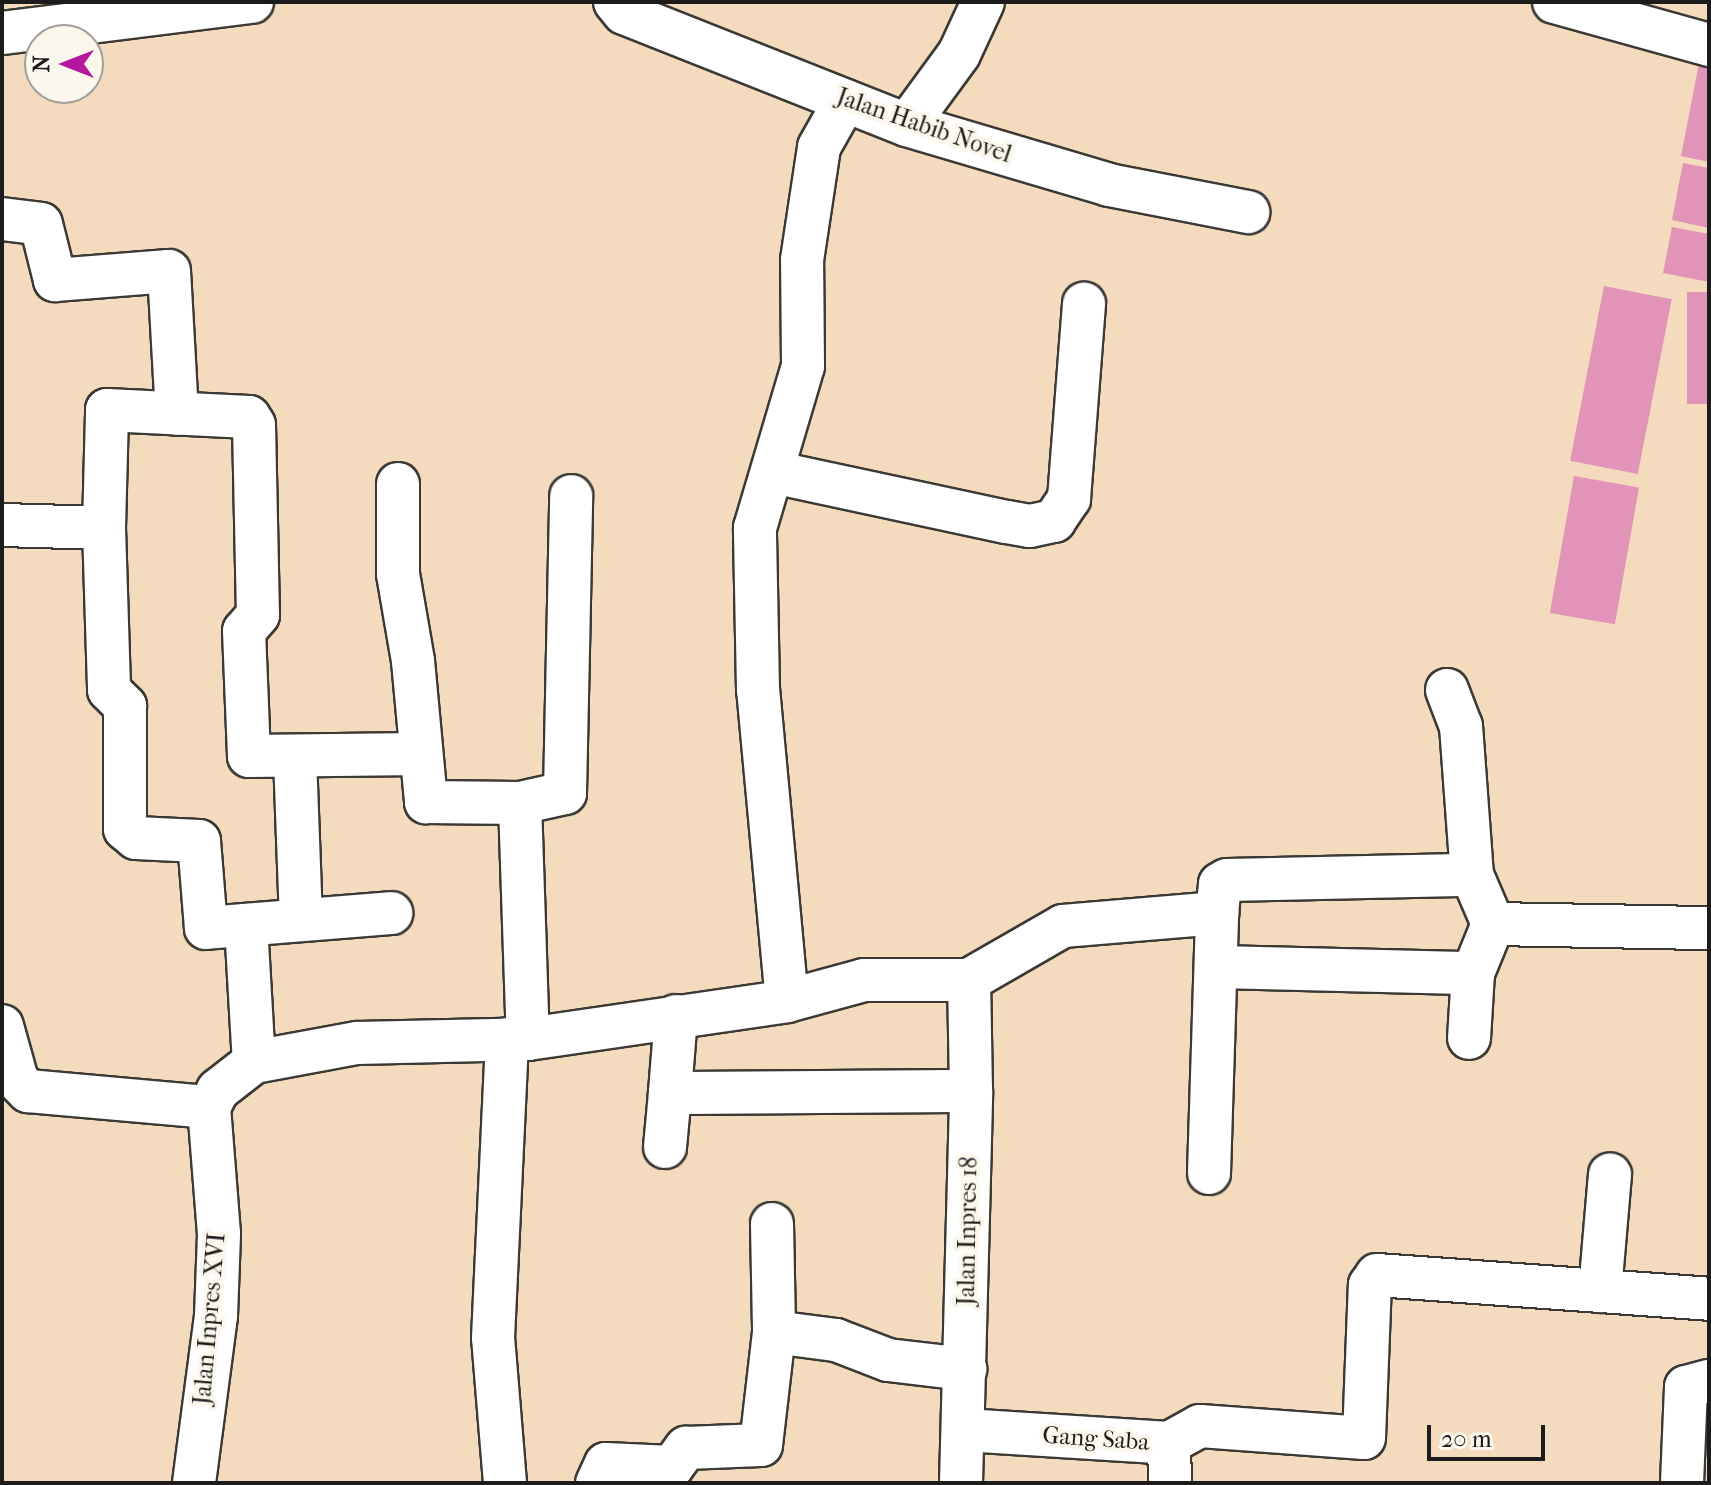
<!DOCTYPE html>
<html>
<head>
<meta charset="utf-8">
<style>
  body { margin:0 }
  #map { position:relative; width:1711px; height:1485px; overflow:hidden; background:#f4dbbe; font-family:"IM FELL French Canon",serif }
  div>[style] { position:absolute }
  .building>* { inset:0; background:#e294b8; transform-origin:0 0 }
  .roads { filter:drop-shadow(2px 0 #3c3934) drop-shadow(-2px 0 #3c3934) drop-shadow(0 2px #3c3934) drop-shadow(0 -2px #3c3934) }
  .street>* { height:42px; margin:-21px; padding:0 21px; transform-origin:21px; border-radius:21px; background:#fff }
  span { translate:-50% -50%; white-space:nowrap; text-align:center; line-height:1.15; -webkit-text-stroke:8px #fbf7ec; paint-order:stroke }
  .street-label { font-size:24px; color:#1c1c1c }
  .frame { position:absolute; inset:0; border:4px solid #1c1c1c; pointer-events:none }
  .north { position:absolute; left:24px; top:24px; width:80px; height:80px; box-sizing:border-box; background:#fbf7ec; border:2px solid #a29f99; border-radius:50%; rotate:270deg; font-size:22px; font-weight:700; line-height:32px; text-align:center; color:#1c1c1c }
  .north::after { content:''; display:block; margin:auto; width:28px; height:36px; background:#b5179e; clip-path:polygon(50% 0,100% 100%,50% 72%,0 100%) }
  .scale { position:absolute; left:1427px; top:1425px; width:118px; height:36px; box-sizing:border-box; border:4px solid #1c1c1c; border-top:0; padding-left:10px; font-size:24px; line-height:28px; white-space:nowrap; color:#1c1c1c; -webkit-text-stroke:6px #fbf7ec; paint-order:stroke }
</style>
</head>
<body>
<div id="map">
  <div class="building">
    <div style="clip-path:polygon(1700px 58px,1709px 60px,1709px 162px,1681px 156px)"></div>
    <div style="clip-path:polygon(1683px 163px,1709px 168px,1709px 228px,1672px 220px)"></div>
    <div style="clip-path:polygon(1672px 227px,1709px 234px,1709px 282px,1663px 273px)"></div>
    <div style="left:1604px;top:286px;width:69px;height:178px;rotate:11deg"></div>
    <div style="left:1687px;top:292px;width:22px;height:112px"></div>
    <div style="left:1574px;top:476px;width:66px;height:139px;rotate:10deg"></div>
  </div>
  <div class="roads">
    <div class="street">
      <div style="left:615px;top:2px;width:14px;rotate:51deg"></div>
      <div style="left:624px;top:13px;width:304px;rotate:21.6deg"></div>
      <div style="left:907px;top:125px;width:211px;rotate:16.5deg"></div>
      <div style="left:1109px;top:185px;width:142px;rotate:11deg"></div>
      <div style="left:1554px;top:2px;width:161px;rotate:15.5deg"></div>
      <div style="left:2px;top:33px;width:252px;rotate:-7.1deg"></div>
      <div style="left:907px;top:125px;width:88px;rotate:-53.8deg"></div>
      <div style="left:959px;top:54px;width:57px;rotate:-65.2deg"></div>
      <div style="left:2px;top:219px;width:39px;rotate:7deg"></div>
      <div style="left:41px;top:224px;width:58px;rotate:76deg"></div>
      <div style="left:55px;top:280px;width:114px;rotate:-4.5deg"></div>
      <div style="left:169px;top:271px;width:143px;rotate:86.8deg"></div>
      <div style="left:773px;top:472px;width:239px;rotate:12.1deg"></div>
      <div style="left:1007px;top:522px;width:23px;rotate:10deg"></div>
      <div style="left:1030px;top:526px;width:25px;rotate:-12deg"></div>
      <div style="left:1054px;top:521px;width:27px;rotate:-56deg"></div>
      <div style="left:1069px;top:499px;width:196px;rotate:-85.6deg"></div>
      <div style="left:398px;top:484px;width:90px;rotate:90deg"></div>
      <div style="left:398px;top:574px;width:88px;rotate:80.2deg"></div>
      <div style="left:413px;top:661px;width:142px;rotate:84.7deg"></div>
      <div style="left:426px;top:802px;width:94px;rotate:0.6deg"></div>
      <div style="left:520px;top:803px;width:46px;rotate:-12.5deg"></div>
      <div style="left:565px;top:793px;width:297px;rotate:-88.8deg"></div>
      <div style="left:2px;top:525px;width:102px;rotate:1.7deg"></div>
      <div style="left:104px;top:528px;width:162px;rotate:88.2deg"></div>
      <div style="left:109px;top:690px;width:23px;rotate:45deg"></div>
      <div style="left:125px;top:706px;width:123px;rotate:90deg"></div>
      <div style="left:125px;top:829px;width:14px;rotate:39deg"></div>
      <div style="left:136px;top:838px;width:63px;rotate:2.7deg"></div>
      <div style="left:199px;top:841px;width:87px;rotate:85.4deg"></div>
      <div style="left:206px;top:928px;width:186px;rotate:-4.6deg"></div>
      <div style="left:104px;top:528px;width:118px;rotate:-88.5deg"></div>
      <div style="left:107px;top:410px;width:142px;rotate:2.8deg"></div>
      <div style="left:249px;top:417px;width:9px;rotate:58deg"></div>
      <div style="left:254px;top:425px;width:190px;rotate:88.8deg"></div>
      <div style="left:258px;top:615px;width:21px;rotate:131deg"></div>
      <div style="left:244px;top:631px;width:125px;rotate:87.7deg"></div>
      <div style="left:249px;top:756px;width:172px;rotate:-0.7deg"></div>
      <div style="left:1447px;top:690px;width:39px;rotate:69deg"></div>
      <div style="left:1461px;top:726px;width:149px;rotate:85.8deg"></div>
      <div style="left:1472px;top:875px;width:53px;rotate:66.8deg"></div>
      <div style="left:1493px;top:924px;width:53px;rotate:112.2deg"></div>
      <div style="left:1473px;top:973px;width:65px;rotate:93.5deg"></div>
      <div style="left:295px;top:757px;width:163px;rotate:87.9deg"></div>
      <div style="left:520px;top:803px;width:236px;rotate:88.1deg"></div>
      <div style="left:1493px;top:924px;width:216px;rotate:1.1deg"></div>
      <div style="left:246px;top:925px;width:137px;rotate:86.7deg"></div>
      <div style="left:1219px;top:967px;width:254px;rotate:1.4deg"></div>
      <div style="left:787px;top:1001px;width:312px;rotate:-95.3deg"></div>
      <div style="left:758px;top:690px;width:162px;rotate:-91.1deg"></div>
      <div style="left:755px;top:528px;width:169px;rotate:-73.5deg"></div>
      <div style="left:803px;top:366px;width:106px;rotate:-90.5deg"></div>
      <div style="left:802px;top:260px;width:114px;rotate:-81.4deg"></div>
      <div style="left:819px;top:147px;width:53px;rotate:-60.5deg"></div>
      <div style="left:676px;top:1016px;width:77px;rotate:94.5deg"></div>
      <div style="left:670px;top:1093px;width:301px;rotate:-0.4deg"></div>
      <div style="left:2px;top:1026px;width:56px;rotate:74.5deg"></div>
      <div style="left:17px;top:1080px;width:16px;rotate:45deg"></div>
      <div style="left:28px;top:1091px;width:182px;rotate:5.1deg"></div>
      <div style="left:209px;top:1107px;width:19px;rotate:-62deg"></div>
      <div style="left:218px;top:1090px;width:46px;rotate:-37.9deg"></div>
      <div style="left:254px;top:1062px;width:105px;rotate:-10.5deg"></div>
      <div style="left:357px;top:1043px;width:171px;rotate:-1.3deg"></div>
      <div style="left:528px;top:1039px;width:262px;rotate:-8.3deg"></div>
      <div style="left:787px;top:1001px;width:80px;rotate:-15.3deg"></div>
      <div style="left:864px;top:980px;width:105px"></div>
      <div style="left:969px;top:980px;width:108px;rotate:-29.9deg"></div>
      <div style="left:1063px;top:926px;width:155px;rotate:-4.8deg"></div>
      <div style="left:1217px;top:913px;width:29px;rotate:-84deg"></div>
      <div style="left:1220px;top:884px;width:8px;rotate:-30deg"></div>
      <div style="left:1227px;top:880px;width:245px;rotate:-1.2deg"></div>
      <div style="left:665px;top:1147px;width:54px;rotate:-84.7deg"></div>
      <div style="left:1209px;top:1173px;width:260px;rotate:-88.2deg"></div>
      <div style="left:772px;top:1224px;width:108px;rotate:88.9deg"></div>
      <div style="left:1600px;top:1291px;width:117px;rotate:-85.1deg"></div>
      <div style="left:964px;top:1430px;width:205px;rotate:3.6deg"></div>
      <div style="left:1169px;top:1443px;width:35px;rotate:-29deg"></div>
      <div style="left:1200px;top:1426px;width:164px;rotate:4.2deg"></div>
      <div style="left:1364px;top:1438px;width:153px;rotate:-87.8deg"></div>
      <div style="left:1370px;top:1285px;width:12px;rotate:-55deg"></div>
      <div style="left:1377px;top:1275px;width:333px;rotate:4.1deg"></div>
      <div style="left:1169px;top:1443px;width:40px;rotate:88.6deg"></div>
      <div style="left:194px;top:1483px;width:168px;rotate:-82.5deg"></div>
      <div style="left:216px;top:1316px;width:82px;rotate:-87.9deg"></div>
      <div style="left:219px;top:1234px;width:127px;rotate:-94.5deg"></div>
      <div style="left:505px;top:1483px;width:145px;rotate:-94.7deg"></div>
      <div style="left:493px;top:1338px;width:299px;rotate:-87.3deg"></div>
      <div style="left:597px;top:1483px;width:21px;rotate:-65deg"></div>
      <div style="left:606px;top:1464px;width:66px;rotate:2.6deg"></div>
      <div style="left:672px;top:1467px;width:24px;rotate:-54deg"></div>
      <div style="left:686px;top:1448px;width:75px;rotate:-2.3deg"></div>
      <div style="left:761px;top:1445px;width:114px;rotate:-83.4deg"></div>
      <div style="left:774px;top:1332px;width:63px;rotate:7.4deg"></div>
      <div style="left:836px;top:1340px;width:56px;rotate:21deg"></div>
      <div style="left:888px;top:1360px;width:78px;rotate:6.7deg"></div>
      <div style="left:961px;top:1483px;width:392px;rotate:-88.5deg"></div>
      <div style="left:971px;top:1091px;width:111px;rotate:-91deg"></div>
      <div style="left:1682px;top:1483px;width:96px;rotate:-87.6deg"></div>
      <div style="left:1686px;top:1387px;width:24px;rotate:-15deg"></div>
    </div>
  </div>
  <div class="street-label">
    <span style="left:924px;top:126px;rotate:19deg">Jalan Habib Novel</span>
    <span style="left:968px;top:1231px;rotate:-89deg">Jalan Inpres 18</span>
    <span style="left:210px;top:1319px;rotate:-85deg">Jalan Inpres XVI</span>
    <span style="left:1096px;top:1439px;rotate:4deg">Gang Saba</span>
  </div>
  <div class="frame"></div>
  <div class="north">N</div>
  <div class="scale">20 m</div>
</div>
</body>
</html>
